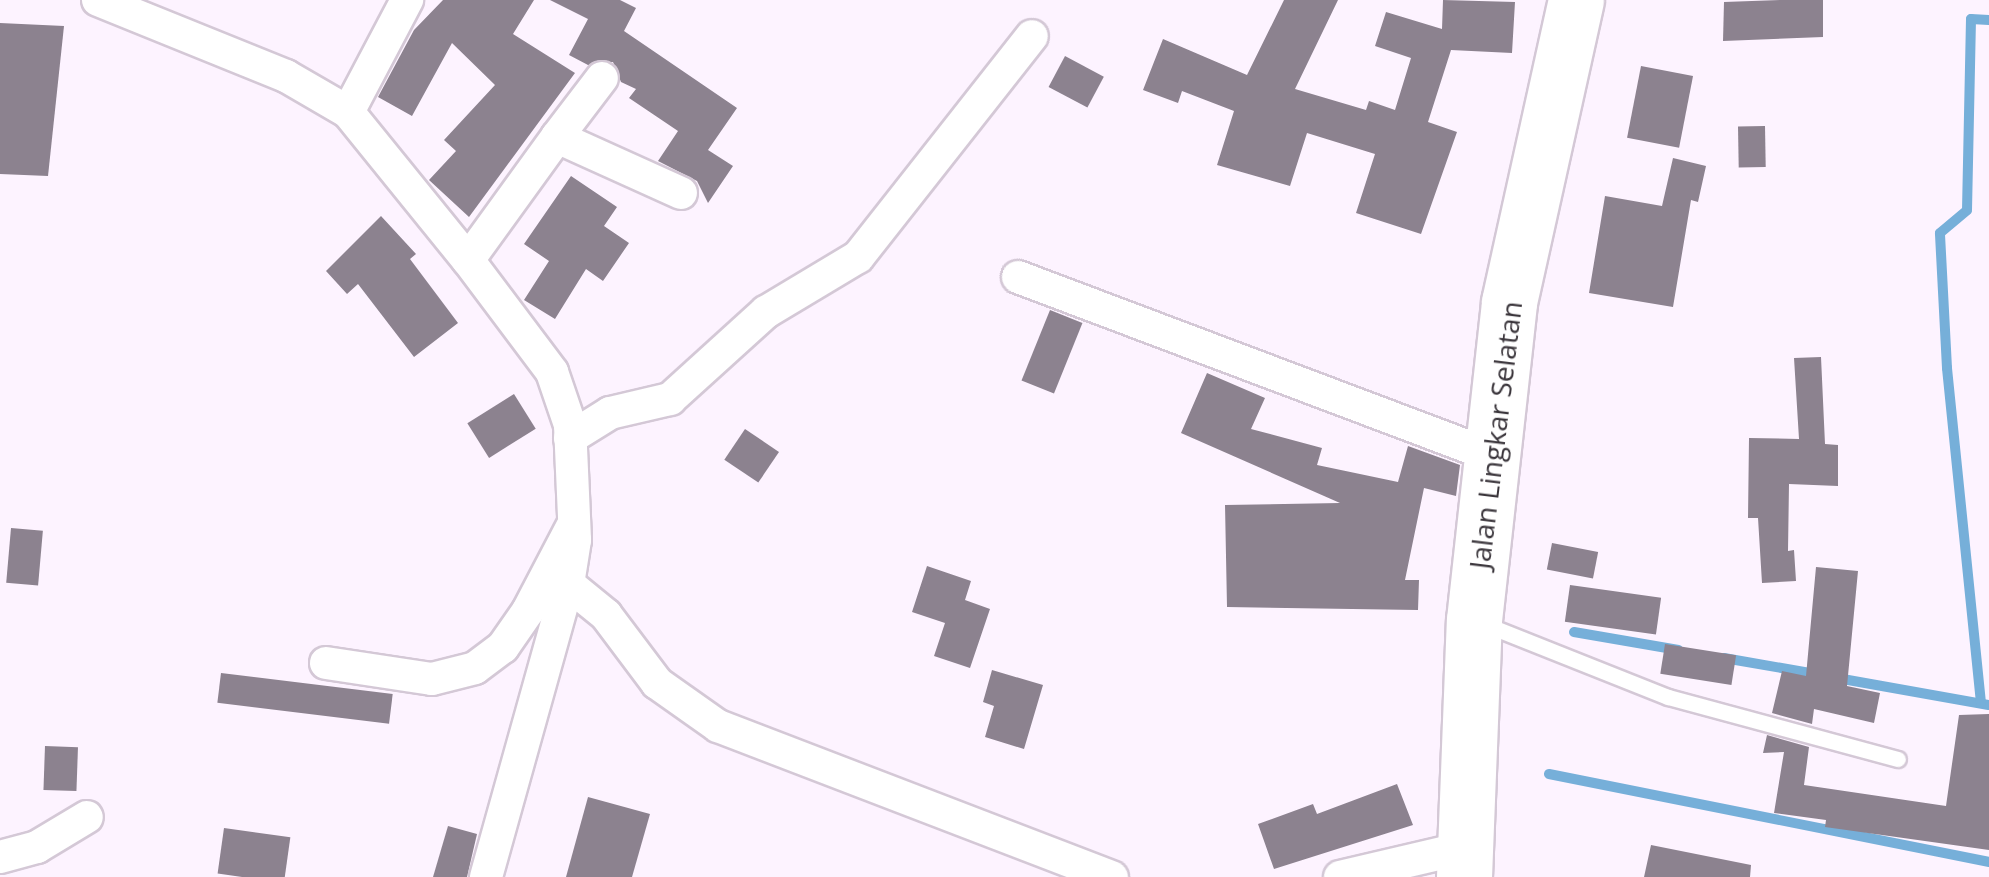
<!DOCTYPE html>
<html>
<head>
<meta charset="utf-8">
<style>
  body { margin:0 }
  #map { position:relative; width:1989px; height:877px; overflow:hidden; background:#fdf3ff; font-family:"Open Sans",sans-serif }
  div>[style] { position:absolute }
  .stream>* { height:10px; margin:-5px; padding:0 5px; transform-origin:5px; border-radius:5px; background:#76afd9 }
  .building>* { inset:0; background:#8c828f; transform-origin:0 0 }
  .roads { filter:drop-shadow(2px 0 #d4c8d6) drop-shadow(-2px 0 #d4c8d6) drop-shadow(0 2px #d4c8d6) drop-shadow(0 -2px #d4c8d6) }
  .lane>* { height:15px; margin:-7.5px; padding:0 7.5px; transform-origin:7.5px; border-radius:7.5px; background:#fff }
  .street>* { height:32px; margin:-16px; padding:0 16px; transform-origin:16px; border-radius:16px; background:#fff }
  .highway>* { height:55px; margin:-27.5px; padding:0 27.5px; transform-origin:27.5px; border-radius:27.5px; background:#fff }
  span { translate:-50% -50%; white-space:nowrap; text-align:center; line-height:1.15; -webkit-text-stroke:8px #fff; paint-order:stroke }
  .street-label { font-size:28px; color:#3a353b }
</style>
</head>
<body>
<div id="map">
  <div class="stream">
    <div style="left:1574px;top:632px;width:106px;rotate:9.8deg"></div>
    <div style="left:1724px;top:658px;width:93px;rotate:9.9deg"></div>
    <div style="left:1837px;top:678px;width:154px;rotate:10.1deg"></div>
    <div style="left:1981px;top:703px;width:337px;rotate:-95.8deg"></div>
    <div style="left:1947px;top:368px;width:135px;rotate:-93deg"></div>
    <div style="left:1940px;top:233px;width:35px;rotate:-40deg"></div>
    <div style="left:1967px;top:210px;width:191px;rotate:-88.8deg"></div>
    <div style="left:1971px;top:19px;width:18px;rotate:3deg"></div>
    <div style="left:1549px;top:774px;width:449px;rotate:11.3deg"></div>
  </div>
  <div class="building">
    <div style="clip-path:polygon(443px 0,534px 0,513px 34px,575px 73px,469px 217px,429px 180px,456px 151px,444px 140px,495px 85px,452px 43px,412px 116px,378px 97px,414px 30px)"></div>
    <div style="clip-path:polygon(550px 0,620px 0,636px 8px,624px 31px,737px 108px,708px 150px,733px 166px,708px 203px,697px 181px,658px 161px,678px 131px,629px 98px,636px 89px,621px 82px,613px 62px,588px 65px,569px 55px,588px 19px)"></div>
    <div style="clip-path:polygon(1284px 0,1338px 0,1295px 89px,1366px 110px,1369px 101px,1395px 110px,1411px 58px,1375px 46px,1386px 12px,1442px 29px,1443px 0,1515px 2px,1512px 53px,1451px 50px,1428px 122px,1457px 132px,1421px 234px,1356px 213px,1375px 154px,1307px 133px,1290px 186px,1217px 165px,1234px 111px,1182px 91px,1178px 103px,1143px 90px,1163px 39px,1247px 75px)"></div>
    <div style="clip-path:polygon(1780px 0,1823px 0,1823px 37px,1723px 41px,1724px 2px)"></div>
    <div style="clip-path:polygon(0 23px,64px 26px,48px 176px,0 174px)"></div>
    <div style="left:1065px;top:56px;width:44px;height:35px;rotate:28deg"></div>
    <div style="left:1641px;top:66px;width:53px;height:73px;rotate:11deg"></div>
    <div style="left:1765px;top:126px;width:41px;height:27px;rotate:89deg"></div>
    <div style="clip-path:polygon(1673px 158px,1706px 166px,1698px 202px,1691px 200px,1673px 307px,1589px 293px,1605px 196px,1662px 206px)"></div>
    <div style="clip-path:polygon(571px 176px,617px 207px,604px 226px,629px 243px,603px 281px,586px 269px,555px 319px,524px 300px,549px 261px,524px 244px)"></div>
    <div style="clip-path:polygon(381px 216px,416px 254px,410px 259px,458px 323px,414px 357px,358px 284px,347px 294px,326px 271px)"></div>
    <div style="left:1050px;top:310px;width:35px;height:76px;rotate:22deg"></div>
    <div style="clip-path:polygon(1821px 357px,1825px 444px,1838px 445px,1838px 486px,1789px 484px,1788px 551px,1794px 550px,1796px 581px,1762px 583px,1758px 518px,1748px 518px,1749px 438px,1799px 439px,1794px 358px)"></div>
    <div style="clip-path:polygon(1207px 373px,1265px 398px,1251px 429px,1322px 448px,1317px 465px,1398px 482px,1408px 446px,1460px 465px,1456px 496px,1424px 488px,1405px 580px,1419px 580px,1418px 610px,1227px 607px,1225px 505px,1340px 503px,1181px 433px)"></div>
    <div style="left:514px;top:394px;width:41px;height:55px;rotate:58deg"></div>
    <div style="left:745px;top:429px;width:41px;height:37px;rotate:34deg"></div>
    <div style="left:11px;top:528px;width:32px;height:55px;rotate:5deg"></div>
    <div style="left:1552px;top:543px;width:47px;height:27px;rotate:11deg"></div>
    <div style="clip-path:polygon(927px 566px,971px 581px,965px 600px,990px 609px,970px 668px,934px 656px,945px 623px,912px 612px)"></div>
    <div style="clip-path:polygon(1816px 567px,1858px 571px,1847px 686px,1880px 693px,1874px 723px,1814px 709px,1812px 724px,1772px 713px,1782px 671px,1806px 676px)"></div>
    <div style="left:1570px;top:585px;width:92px;height:37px;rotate:8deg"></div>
    <div style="left:1665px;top:644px;width:72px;height:30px;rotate:9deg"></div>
    <div style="clip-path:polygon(992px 670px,1043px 685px,1024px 749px,985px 737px,994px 706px,983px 702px)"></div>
    <div style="left:221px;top:673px;width:173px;height:30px;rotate:7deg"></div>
    <div style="clip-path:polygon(1989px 714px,1989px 850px,1825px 827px,1826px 820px,1774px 813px,1784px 752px,1763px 753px,1767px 735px,1809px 747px,1804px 785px,1946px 806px,1959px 715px)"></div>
    <div style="left:45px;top:746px;width:33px;height:44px;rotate:2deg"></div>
    <div style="clip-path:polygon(1397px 784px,1413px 825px,1274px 869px,1258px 824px,1313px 804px,1317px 814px)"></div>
    <div style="clip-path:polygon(588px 797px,650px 814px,632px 877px,566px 877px)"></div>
    <div style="clip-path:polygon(448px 826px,477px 834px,467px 877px,433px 877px)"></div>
    <div style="left:224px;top:828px;width:67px;height:46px;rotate:8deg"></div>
    <div style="clip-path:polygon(1651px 845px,1751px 865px,1750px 877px,1644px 877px)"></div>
  </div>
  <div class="roads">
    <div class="lane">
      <div style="left:1482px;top:623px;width:200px;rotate:21.7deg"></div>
      <div style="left:1668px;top:697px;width:238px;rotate:15.1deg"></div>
    </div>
    <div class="street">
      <div style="left:98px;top:0;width:203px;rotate:22deg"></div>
      <div style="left:286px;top:76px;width:72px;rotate:30.1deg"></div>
      <div style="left:348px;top:112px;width:191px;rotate:51deg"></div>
      <div style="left:468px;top:260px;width:140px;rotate:53.1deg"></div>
      <div style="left:552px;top:372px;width:56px;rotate:71.2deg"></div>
      <div style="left:570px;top:425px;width:115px;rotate:87.5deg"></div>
      <div style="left:575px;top:540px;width:45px;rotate:99deg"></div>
      <div style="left:348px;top:112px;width:127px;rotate:-62.2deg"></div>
      <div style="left:557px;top:137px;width:74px;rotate:-52.7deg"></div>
      <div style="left:468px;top:260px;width:152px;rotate:-54.1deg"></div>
      <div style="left:557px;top:137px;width:136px;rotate:24.3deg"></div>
      <div style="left:1018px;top:277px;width:504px;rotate:20.66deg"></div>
      <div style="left:570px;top:438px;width:47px;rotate:-32deg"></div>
      <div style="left:610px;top:413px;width:62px;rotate:-13.1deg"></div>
      <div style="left:670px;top:399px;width:130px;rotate:-42.2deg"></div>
      <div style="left:766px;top:312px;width:107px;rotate:-30.9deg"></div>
      <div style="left:858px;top:257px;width:281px;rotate:-51.8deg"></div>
      <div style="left:326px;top:663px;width:107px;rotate:8.6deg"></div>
      <div style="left:432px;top:679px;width:44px;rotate:-14.3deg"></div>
      <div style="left:475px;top:668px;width:35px;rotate:-37deg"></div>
      <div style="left:503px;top:647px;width:44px;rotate:-55.2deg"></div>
      <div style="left:528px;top:611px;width:97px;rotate:-62.4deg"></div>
      <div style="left:0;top:857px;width:38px;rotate:-15deg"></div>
      <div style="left:37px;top:847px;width:58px;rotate:-31deg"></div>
      <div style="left:486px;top:877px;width:304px;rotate:-74.4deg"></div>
      <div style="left:568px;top:584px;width:49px;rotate:39.2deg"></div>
      <div style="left:606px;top:615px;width:85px;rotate:53.1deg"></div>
      <div style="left:657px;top:683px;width:75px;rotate:35.2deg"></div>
      <div style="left:718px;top:726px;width:422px;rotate:21deg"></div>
      <div style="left:1340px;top:877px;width:127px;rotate:-13.2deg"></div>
    </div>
    <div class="highway">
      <div style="left:1464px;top:877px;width:257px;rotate:-87.8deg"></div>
      <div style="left:1474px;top:620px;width:320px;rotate:-83.7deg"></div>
      <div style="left:1509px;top:302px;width:309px;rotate:-77.5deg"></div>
    </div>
  </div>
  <div class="street-label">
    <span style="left:1495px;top:435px;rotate:-83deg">Jalan Lingkar Selatan</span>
  </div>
</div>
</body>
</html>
